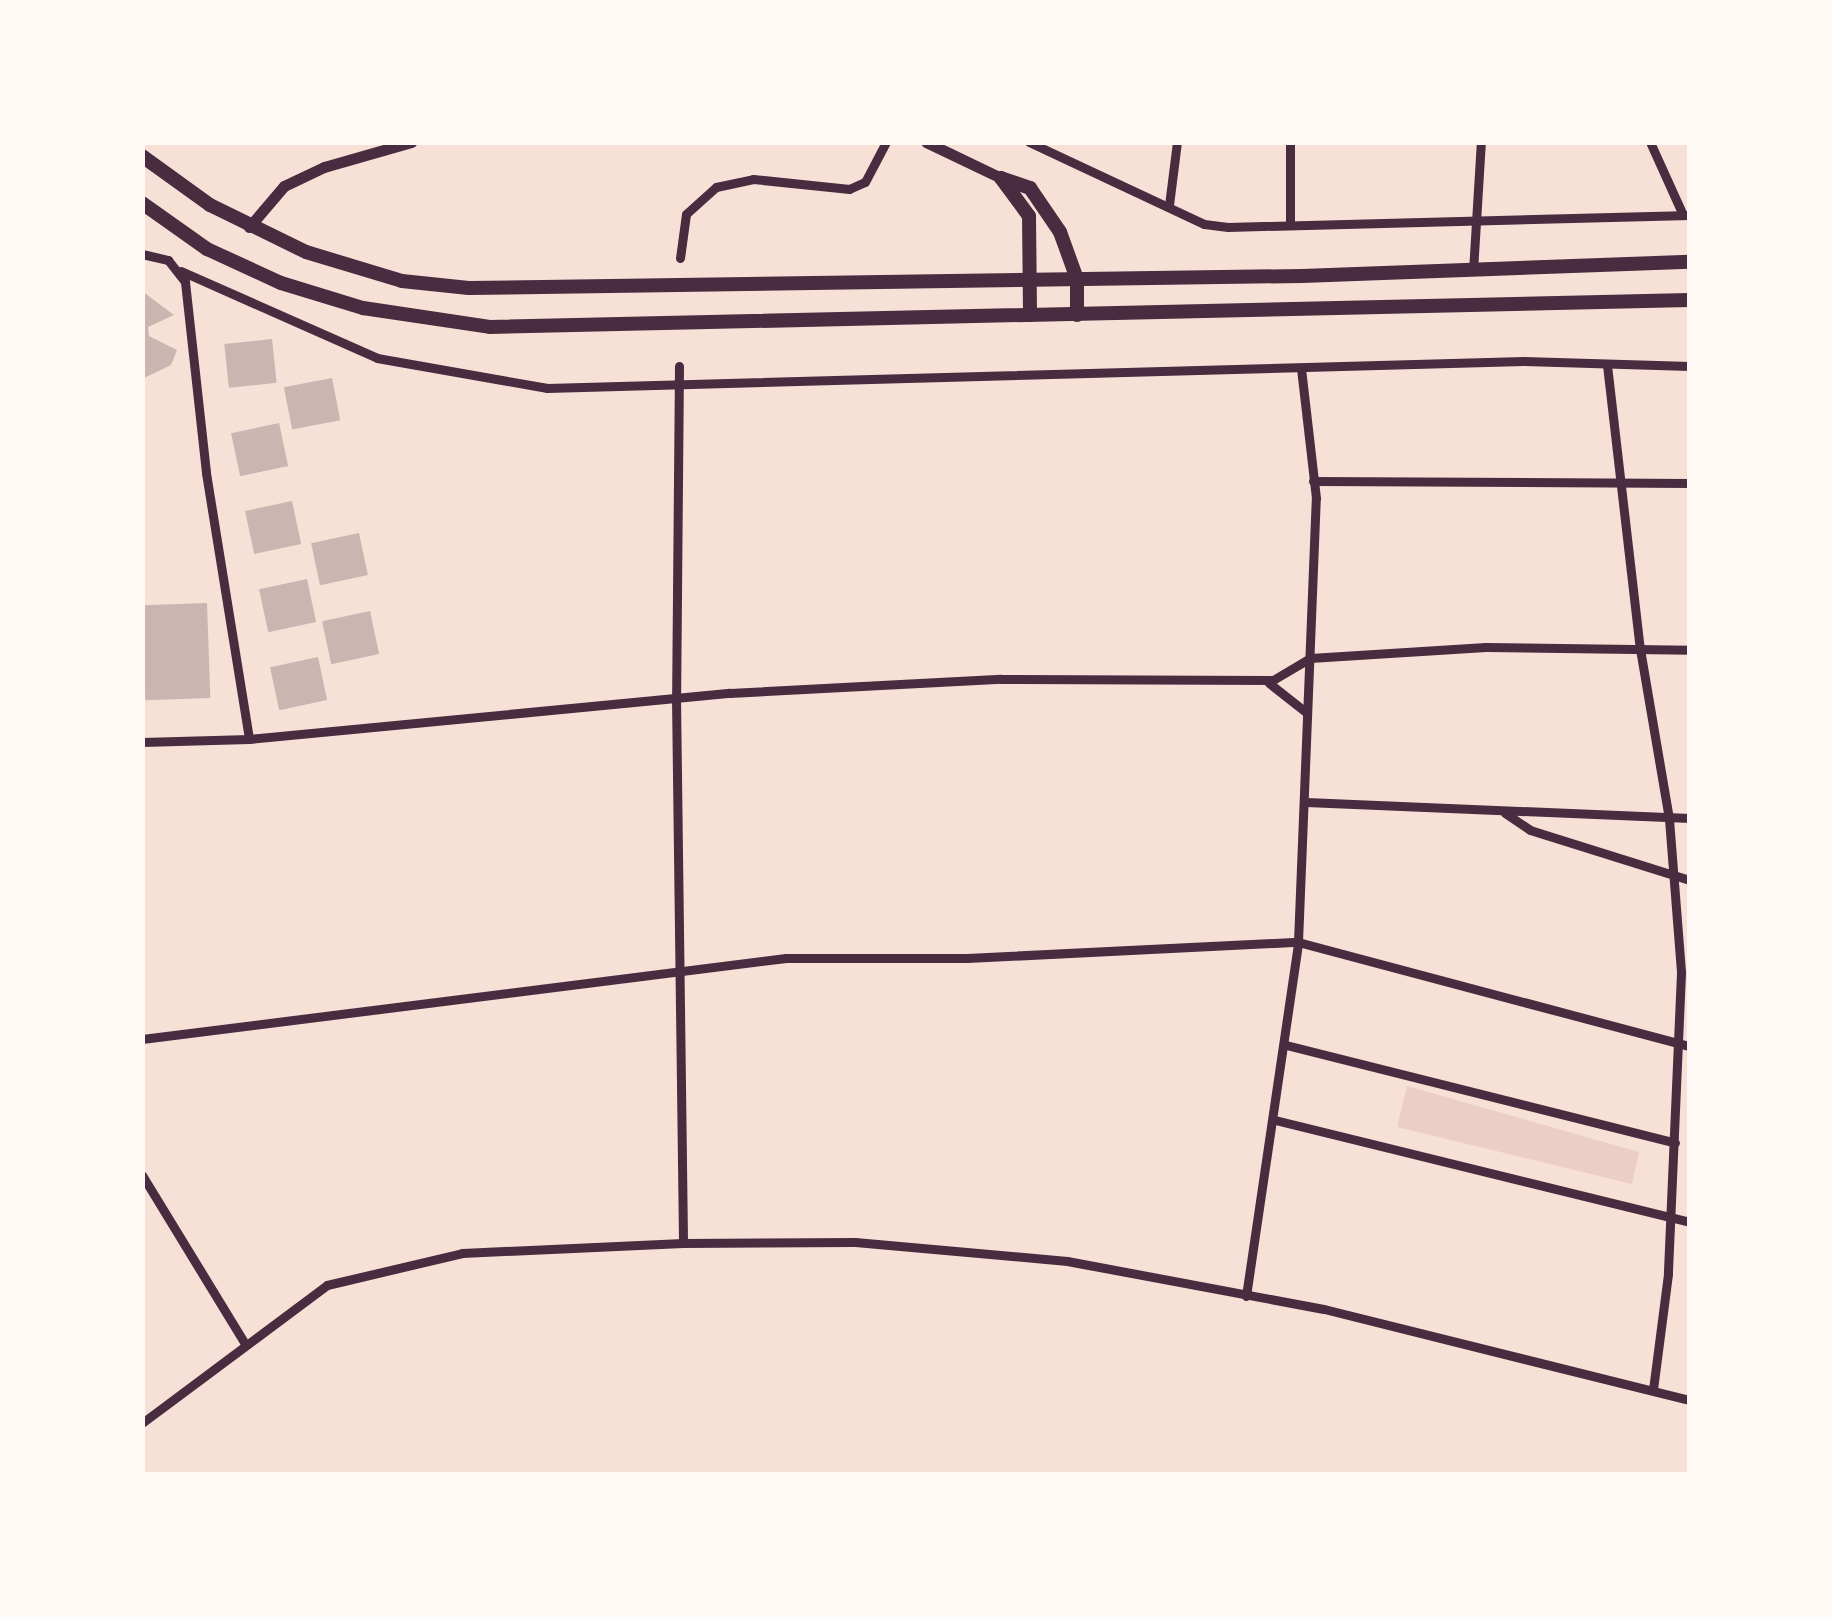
<!DOCTYPE html>
<html>
<head>
<meta charset="utf-8">
<style>
  body { margin:0 }
  #map { position:relative; width:1832px; height:1617px; overflow:hidden; background:#f7e1d7; font-family:Manrope,sans-serif }
  div>[style] { position:absolute }
  .green>* { inset:0; background:#ebcfc5 }
  .building>* { inset:0; background:#ccb4b1; transform-origin:0 0 }
  .minor>* { height:9px; margin:-4.5px; padding:0 4.5px; transform-origin:4.5px; border-radius:4.5px; background:#4a2c40 }
  .tertiary>* { height:11px; margin:-5.5px; padding:0 5.5px; transform-origin:5.5px; border-radius:5.5px; background:#4a2c40 }
  .trunk>* { height:14px; margin:-7px; padding:0 7px; transform-origin:7px; border-radius:7px; background:#4a2c40 }
  span { translate:-50% -50%; white-space:nowrap; text-align:center; line-height:1.15; -webkit-text-stroke:10px #fffaf5; paint-order:stroke }
  .frame { position:absolute; inset:0; border:145px solid #fffaf5; pointer-events:none }
</style>
</head>
<body>
<div id="map">
  <div class="green">
    <div style="clip-path:polygon(1407px 1086px,1639px 1152px,1632px 1184px,1397px 1127px)"></div>
  </div>
  <div class="building">
    <div style="clip-path:polygon(142px 291px,174px 315px,148px 327px,149px 336px,177px 350px,171px 365px,142px 379px)"></div>
    <div style="left:272px;top:339px;width:44px;height:48px;rotate:84deg"></div>
    <div style="left:332px;top:378px;width:43px;height:49px;rotate:79deg"></div>
    <div style="left:279px;top:423px;width:44px;height:49px;rotate:78deg"></div>
    <div style="left:292px;top:501px;width:44px;height:48px;rotate:78deg"></div>
    <div style="left:359px;top:533px;width:43px;height:49px;rotate:78deg"></div>
    <div style="left:307px;top:579px;width:44px;height:49px;rotate:78deg"></div>
    <div style="left:207px;top:603px;width:95px;height:65px;rotate:88deg"></div>
    <div style="left:370px;top:611px;width:44px;height:49px;rotate:78deg"></div>
    <div style="left:318px;top:657px;width:44px;height:49px;rotate:78deg"></div>
  </div>
  <div class="minor">
    <div style="left:1029px;top:142px;width:193px;rotate:25.1deg"></div>
    <div style="left:1204px;top:224px;width:24px;rotate:7deg"></div>
    <div style="left:1228px;top:227px;width:462px;rotate:-1.5deg"></div>
    <div style="left:1290px;top:142px;width:80px;rotate:90deg"></div>
    <div style="left:1650px;top:142px;width:80px;rotate:65.7deg"></div>
    <div style="left:1169px;top:205px;width:64px;rotate:-82.8deg"></div>
    <div style="left:142px;top:254px;width:27px;rotate:13deg"></div>
    <div style="left:168px;top:260px;width:28px;rotate:52deg"></div>
    <div style="left:185px;top:282px;width:192px;rotate:83.7deg"></div>
    <div style="left:206px;top:473px;width:269px;rotate:80.8deg"></div>
    <div style="left:249px;top:739px;width:483px;rotate:-5.5deg"></div>
    <div style="left:730px;top:693px;width:271px;rotate:-3deg"></div>
    <div style="left:1001px;top:679px;width:272px;rotate:0.2deg"></div>
    <div style="left:1273px;top:680px;width:43px;rotate:-30.7deg"></div>
    <div style="left:1310px;top:658px;width:176px;rotate:-3.6deg"></div>
    <div style="left:1486px;top:647px;width:204px;rotate:0.8deg"></div>
    <div style="left:680px;top:258px;width:44px;rotate:-82.2deg"></div>
    <div style="left:686px;top:214px;width:40px;rotate:-42deg"></div>
    <div style="left:716px;top:187px;width:38px;rotate:-12deg"></div>
    <div style="left:753px;top:179px;width:97px;rotate:5.9deg"></div>
    <div style="left:849px;top:189px;width:17px;rotate:-24deg"></div>
    <div style="left:865px;top:182px;width:45px;rotate:-62.3deg"></div>
    <div style="left:181px;top:271px;width:214px;rotate:23.9deg"></div>
    <div style="left:377px;top:358px;width:173px;rotate:10deg"></div>
    <div style="left:547px;top:388px;width:977px;rotate:-1.58deg"></div>
    <div style="left:1524px;top:361px;width:166px;rotate:1.7deg"></div>
    <div style="left:1473px;top:271px;width:129px;rotate:-86.5deg"></div>
    <div style="left:1607px;top:365px;width:286px;rotate:83.4deg"></div>
    <div style="left:1640px;top:649px;width:172px;rotate:80.3deg"></div>
    <div style="left:1669px;top:819px;width:154px;rotate:85.5deg"></div>
    <div style="left:1681px;top:973px;width:301px;rotate:92.5deg"></div>
    <div style="left:1668px;top:1274px;width:117px;rotate:97.4deg"></div>
    <div style="left:679px;top:366px;width:332px;rotate:90.5deg"></div>
    <div style="left:676px;top:698px;width:545px;rotate:89.26deg"></div>
    <div style="left:1313px;top:481px;width:377px;rotate:0.3deg"></div>
    <div style="left:1269px;top:683px;width:48px;rotate:38.3deg"></div>
    <div style="left:142px;top:742px;width:107px;rotate:-1.6deg"></div>
    <div style="left:1306px;top:802px;width:384px;rotate:2.4deg"></div>
    <div style="left:1505px;top:813px;width:30px;rotate:34deg"></div>
    <div style="left:1530px;top:830px;width:168px;rotate:17.4deg"></div>
    <div style="left:142px;top:1039px;width:649px;rotate:-7.17deg"></div>
    <div style="left:786px;top:958px;width:181px"></div>
    <div style="left:967px;top:958px;width:331px;rotate:-2.8deg"></div>
    <div style="left:1298px;top:942px;width:406px;rotate:14.9deg"></div>
    <div style="left:1286px;top:1045px;width:401px;rotate:14.1deg"></div>
    <div style="left:1275px;top:1120px;width:427px;rotate:13.8deg"></div>
    <div style="left:142px;top:1175px;width:198px;rotate:58.6deg"></div>
    <div style="left:1246px;top:1296px;width:358px;rotate:-81.6deg"></div>
    <div style="left:1298px;top:942px;width:444px;rotate:-87.7deg"></div>
    <div style="left:1316px;top:498px;width:131px;rotate:-96.6deg"></div>
    <div style="left:142px;top:1423px;width:231px;rotate:-36.7deg"></div>
    <div style="left:327px;top:1285px;width:139px;rotate:-13.3deg"></div>
    <div style="left:462px;top:1253px;width:221px;rotate:-2.6deg"></div>
    <div style="left:683px;top:1243px;width:172px;rotate:-0.3deg"></div>
    <div style="left:855px;top:1242px;width:213px;rotate:5.1deg"></div>
    <div style="left:1067px;top:1261px;width:261px;rotate:10.6deg"></div>
    <div style="left:1324px;top:1309px;width:377px;rotate:14deg"></div>
  </div>
  <div class="tertiary">
    <div style="left:926px;top:142px;width:83px;rotate:25.6deg"></div>
    <div style="left:249px;top:227px;width:54px;rotate:-49.5deg"></div>
    <div style="left:284px;top:186px;width:44px;rotate:-25.4deg"></div>
    <div style="left:324px;top:167px;width:91px;rotate:-16deg"></div>
  </div>
  <div class="trunk">
    <div style="left:142px;top:156px;width:84px;rotate:35.8deg"></div>
    <div style="left:210px;top:205px;width:107px;rotate:26.1deg"></div>
    <div style="left:306px;top:252px;width:100px;rotate:16.8deg"></div>
    <div style="left:402px;top:281px;width:67px;rotate:6deg"></div>
    <div style="left:469px;top:288px;width:833px;rotate:-0.83deg"></div>
    <div style="left:1302px;top:276px;width:388px;rotate:-2.1deg"></div>
    <div style="left:1001px;top:178px;width:31px;rotate:19deg"></div>
    <div style="left:1030px;top:188px;width:53px;rotate:55.7deg"></div>
    <div style="left:1060px;top:232px;width:50px;rotate:70.1deg"></div>
    <div style="left:1077px;top:279px;width:36px;rotate:90deg"></div>
    <div style="left:1001px;top:178px;width:47px;rotate:53.6deg"></div>
    <div style="left:1029px;top:216px;width:99px;rotate:89.4deg"></div>
    <div style="left:142px;top:203px;width:80px;rotate:35.3deg"></div>
    <div style="left:207px;top:249px;width:81px;rotate:24.7deg"></div>
    <div style="left:281px;top:283px;width:86px;rotate:17deg"></div>
    <div style="left:363px;top:308px;width:128px;rotate:8.5deg"></div>
    <div style="left:490px;top:327px;width:1200px;rotate:-1.29deg"></div>
  </div>
  <div class="frame"></div>
</div>
</body>
</html>
